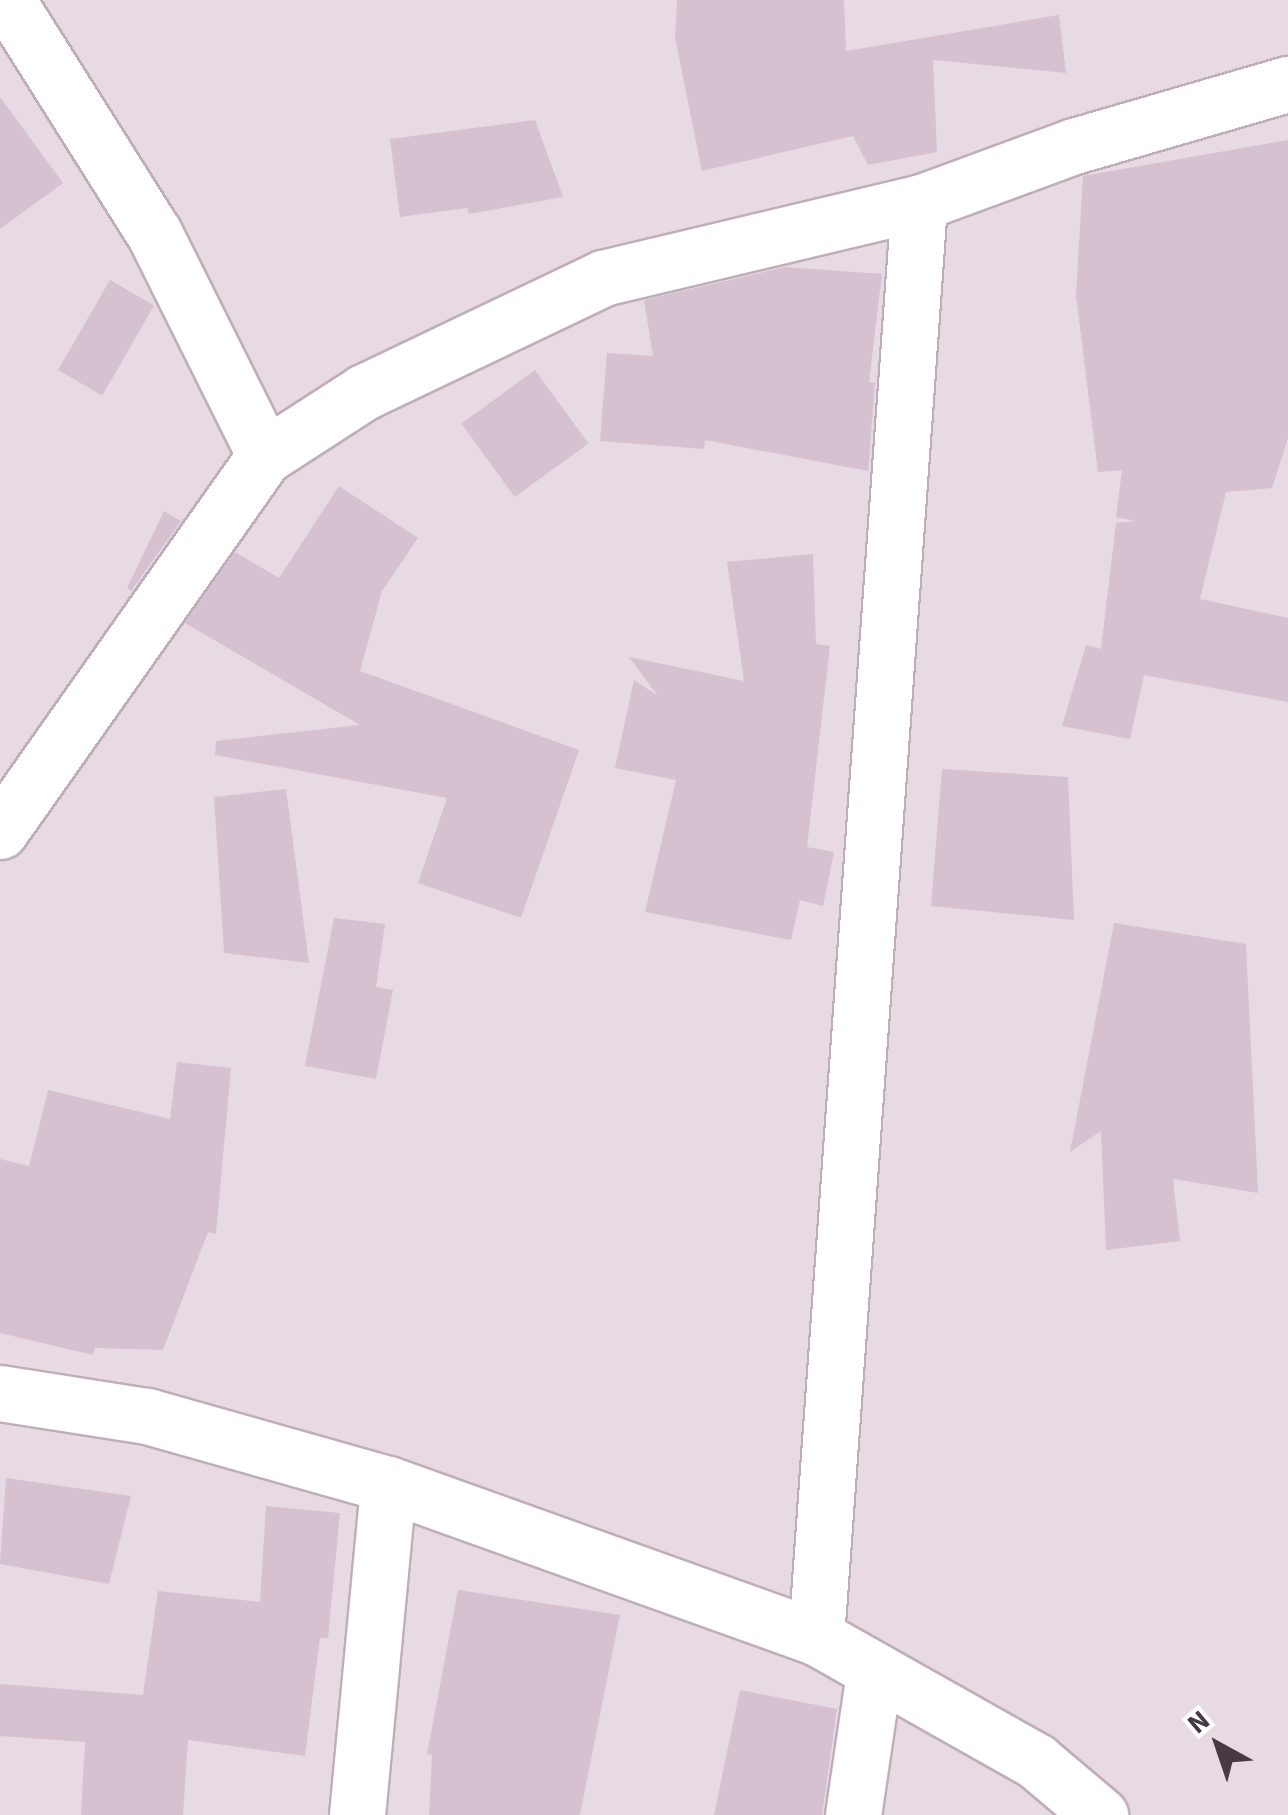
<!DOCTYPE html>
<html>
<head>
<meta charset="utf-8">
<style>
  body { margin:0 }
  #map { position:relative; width:1288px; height:1815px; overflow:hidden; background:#f4ebf1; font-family:"Source Sans 3",sans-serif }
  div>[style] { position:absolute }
  .residential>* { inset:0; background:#e8dae3; transform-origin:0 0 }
  .building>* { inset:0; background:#d5c1d0; transform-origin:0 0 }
  .roads { filter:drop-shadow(2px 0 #bfaeba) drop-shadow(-2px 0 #bfaeba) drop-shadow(0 2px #bfaeba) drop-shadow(0 -2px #bfaeba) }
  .minor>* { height:55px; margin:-27.5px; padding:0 27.5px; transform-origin:27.5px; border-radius:27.5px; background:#fff }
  span { translate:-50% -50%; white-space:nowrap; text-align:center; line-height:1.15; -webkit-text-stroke:10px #fff; paint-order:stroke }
  .north { position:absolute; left:1168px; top:1695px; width:100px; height:100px; -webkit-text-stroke:8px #fff; paint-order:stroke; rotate:320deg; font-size:28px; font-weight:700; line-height:40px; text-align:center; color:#483944 }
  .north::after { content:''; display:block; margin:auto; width:35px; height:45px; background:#483944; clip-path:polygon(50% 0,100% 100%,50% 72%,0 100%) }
</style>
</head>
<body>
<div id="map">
  <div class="residential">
    <div style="left:0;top:0;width:1288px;height:1815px"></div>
  </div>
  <div class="building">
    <div style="clip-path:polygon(677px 0,844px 0,846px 51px,1059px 15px,1066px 73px,933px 60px,937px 152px,868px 165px,853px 136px,702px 171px,675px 38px)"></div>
    <div style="clip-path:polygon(0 97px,63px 183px,0 229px)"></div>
    <div style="clip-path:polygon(535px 120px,563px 197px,469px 214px,467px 208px,400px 217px,390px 139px)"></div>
    <div style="clip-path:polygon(1288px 140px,1288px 438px,1272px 488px,1226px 492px,1200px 599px,1288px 618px,1288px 702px,1144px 675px,1130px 739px,1062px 726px,1086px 645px,1101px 649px,1116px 523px,1135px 521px,1116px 517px,1122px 470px,1098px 472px,1076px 295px,1083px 176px)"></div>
    <div style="clip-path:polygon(785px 267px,882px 274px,869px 382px,875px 383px,868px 471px,705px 440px,704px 449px,600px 441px,607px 353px,653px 356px,644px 300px)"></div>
    <div style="left:110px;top:280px;width:51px;height:104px;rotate:30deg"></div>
    <div style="left:535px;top:370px;width:91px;height:91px;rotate:54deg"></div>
    <div style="clip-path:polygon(339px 486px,418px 538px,382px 591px,360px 671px,579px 750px,521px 918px,418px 883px,447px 798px,215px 755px,216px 741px,360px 725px,185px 623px,235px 552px,279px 578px)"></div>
    <div style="clip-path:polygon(164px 511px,181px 521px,131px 591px,127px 588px)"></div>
    <div style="clip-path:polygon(813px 554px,816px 644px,830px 646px,807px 847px,834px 852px,823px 906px,800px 900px,791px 940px,645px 912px,676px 780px,615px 768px,634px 680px,658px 696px,629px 657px,744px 681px,727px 562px)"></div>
    <div style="clip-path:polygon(942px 769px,1068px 777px,1074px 920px,931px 906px)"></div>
    <div style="clip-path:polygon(286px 789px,309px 963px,224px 953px,214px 797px)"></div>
    <div style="clip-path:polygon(334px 918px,385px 924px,376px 987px,393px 990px,376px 1079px,305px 1066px)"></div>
    <div style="clip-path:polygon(1114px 923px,1246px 944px,1258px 1193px,1173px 1179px,1180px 1241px,1106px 1250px,1101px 1131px,1070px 1152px)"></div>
    <div style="clip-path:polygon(177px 1062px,231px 1068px,216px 1234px,208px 1232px,163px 1350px,95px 1348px,93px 1355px,0 1333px,0 1159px,29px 1166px,48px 1090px,170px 1119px)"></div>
    <div style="clip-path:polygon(6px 1478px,131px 1496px,109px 1584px,0 1564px)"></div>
    <div style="clip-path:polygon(266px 1506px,340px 1513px,328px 1638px,320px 1638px,305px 1756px,188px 1740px,183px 1815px,81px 1815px,85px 1742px,0 1736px,0 1684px,143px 1695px,158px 1591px,260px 1602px)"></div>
    <div style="clip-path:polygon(458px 1590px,620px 1615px,580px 1815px,429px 1815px,432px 1755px,427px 1754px)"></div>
    <div style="clip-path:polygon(740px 1690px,837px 1709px,822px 1815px,714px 1815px)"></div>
  </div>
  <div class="roads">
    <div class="minor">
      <div style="left:7px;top:0;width:275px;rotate:57.8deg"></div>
      <div style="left:154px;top:233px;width:249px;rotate:63.5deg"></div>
      <div style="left:0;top:831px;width:459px;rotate:-54.8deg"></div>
      <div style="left:265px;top:456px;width:118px;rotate:-32.9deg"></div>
      <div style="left:364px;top:392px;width:265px;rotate:-25.5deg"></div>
      <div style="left:603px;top:278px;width:325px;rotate:-13.4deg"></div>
      <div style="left:919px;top:203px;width:165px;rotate:-20.2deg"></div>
      <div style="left:1074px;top:146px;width:223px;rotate:-16.2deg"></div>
      <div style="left:0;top:1393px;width:149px;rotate:8.9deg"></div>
      <div style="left:147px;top:1416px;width:250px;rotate:15.8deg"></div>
      <div style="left:388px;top:1484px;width:455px;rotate:19.7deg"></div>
      <div style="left:816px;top:1637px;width:253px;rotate:29.4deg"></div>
      <div style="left:1036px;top:1761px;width:84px;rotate:40.2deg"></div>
      <div style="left:816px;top:1637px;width:1438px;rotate:-85.89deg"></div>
      <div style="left:357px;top:1815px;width:332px;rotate:-84.6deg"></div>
      <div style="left:853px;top:1815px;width:145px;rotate:-81.6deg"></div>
    </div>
  </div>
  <div class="north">N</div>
</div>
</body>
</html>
